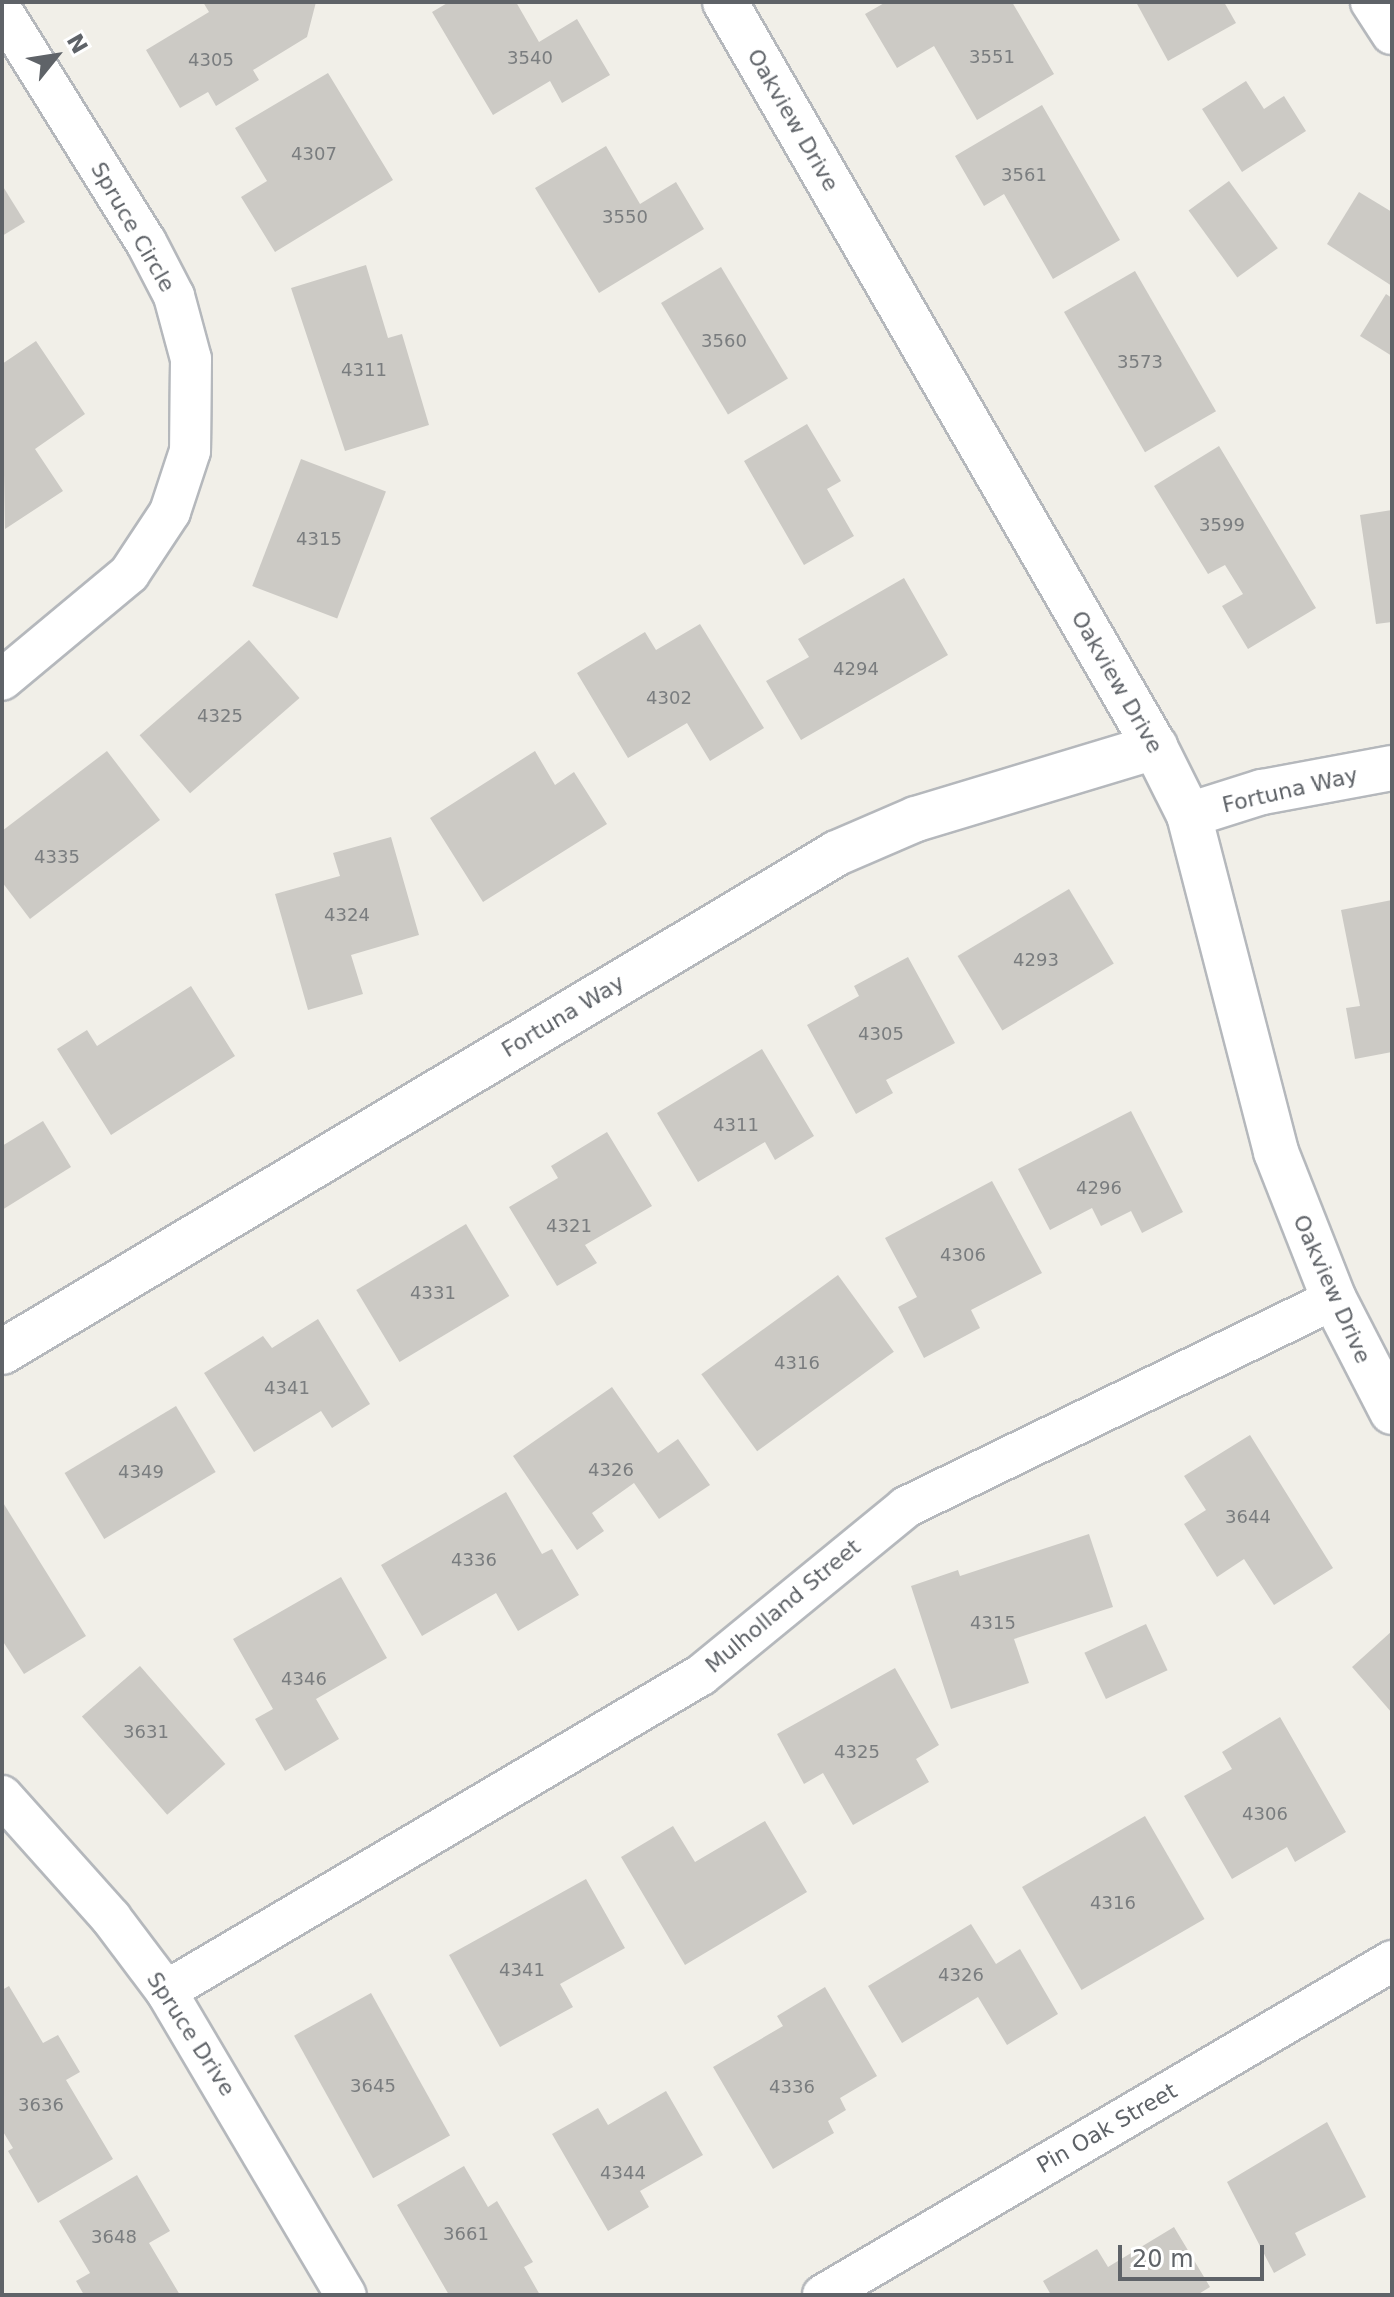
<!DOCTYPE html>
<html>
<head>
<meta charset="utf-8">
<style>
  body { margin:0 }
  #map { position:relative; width:1394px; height:2297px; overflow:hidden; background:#f1efe8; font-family:"DejaVu Sans",sans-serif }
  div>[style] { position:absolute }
  .building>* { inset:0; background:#cccac5; transform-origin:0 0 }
  .roads { filter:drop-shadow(2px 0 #b5b8bc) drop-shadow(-2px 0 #b5b8bc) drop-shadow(0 2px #b5b8bc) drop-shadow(0 -2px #b5b8bc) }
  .minor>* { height:40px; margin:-20px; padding:0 20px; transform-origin:20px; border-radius:20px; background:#fff }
  .tertiary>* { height:44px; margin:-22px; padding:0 22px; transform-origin:22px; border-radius:22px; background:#fff }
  span { translate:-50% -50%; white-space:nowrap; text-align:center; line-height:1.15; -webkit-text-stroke:6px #fff; paint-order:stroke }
  .number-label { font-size:18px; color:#7a7d7f }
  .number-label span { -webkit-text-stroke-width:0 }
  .street-label { font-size:22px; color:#5f6368 }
  .frame { position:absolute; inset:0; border:4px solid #5f6368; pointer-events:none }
  .north { position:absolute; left:16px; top:16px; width:80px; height:80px; -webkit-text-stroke:6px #fff; paint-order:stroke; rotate:60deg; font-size:22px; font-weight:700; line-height:32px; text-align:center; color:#5f6368 }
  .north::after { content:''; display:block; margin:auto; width:28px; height:36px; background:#5f6368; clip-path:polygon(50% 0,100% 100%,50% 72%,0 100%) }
  .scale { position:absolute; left:1118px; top:2245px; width:146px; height:36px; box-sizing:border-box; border:4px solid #5f6368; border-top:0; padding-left:10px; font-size:24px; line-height:28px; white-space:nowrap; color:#5f6368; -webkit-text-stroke:6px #fff; paint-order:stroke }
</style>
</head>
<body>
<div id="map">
  <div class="building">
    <div style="clip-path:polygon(203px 2px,316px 2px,307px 37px,253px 70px,259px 80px,216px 106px,208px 92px,180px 108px,146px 50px,209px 12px)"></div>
    <div style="clip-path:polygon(449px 2px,516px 2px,539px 42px,577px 19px,610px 75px,562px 103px,550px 81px,493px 115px,432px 12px)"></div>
    <div style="clip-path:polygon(886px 2px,1012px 2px,1054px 74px,977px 120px,934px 46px,897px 68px,865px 14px)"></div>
    <div style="clip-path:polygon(1136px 2px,1224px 2px,1236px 23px,1168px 61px)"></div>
    <div style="clip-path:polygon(328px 73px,393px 180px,275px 252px,241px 197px,267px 181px,235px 128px)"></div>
    <div style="clip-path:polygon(1246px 81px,1264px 109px,1284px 96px,1306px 131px,1242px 172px,1202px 109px)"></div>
    <div style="clip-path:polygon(1042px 105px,1120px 240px,1053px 279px,1004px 194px,984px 206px,955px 156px)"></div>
    <div style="clip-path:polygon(606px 146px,640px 204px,676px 182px,704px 229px,599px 293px,535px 188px)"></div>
    <div style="left:1229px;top:181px;width:83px;height:50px;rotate:54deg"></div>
    <div style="clip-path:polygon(2px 185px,25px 222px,2px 236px)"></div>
    <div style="clip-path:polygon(1359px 192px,1392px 212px,1392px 286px,1327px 244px)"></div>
    <div style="clip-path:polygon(366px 265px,388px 338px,402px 334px,429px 425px,345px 451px,291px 288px)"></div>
    <div style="left:721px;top:267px;width:130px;height:70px;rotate:59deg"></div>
    <div style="left:1135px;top:271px;width:162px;height:82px;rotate:60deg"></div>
    <div style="clip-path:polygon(1386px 294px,1392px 298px,1392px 356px,1360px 336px)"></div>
    <div style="clip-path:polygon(36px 341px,85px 414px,35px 449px,63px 491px,5px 529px,2px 364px)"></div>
    <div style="clip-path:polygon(807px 424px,841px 481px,827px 489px,854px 536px,804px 565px,744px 461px)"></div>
    <div style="clip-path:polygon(1219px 446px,1316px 608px,1248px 649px,1222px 606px,1243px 594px,1225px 565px,1208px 574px,1154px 486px)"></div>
    <div style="left:301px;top:459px;width:91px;height:136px;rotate:21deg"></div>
    <div style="clip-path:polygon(1392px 510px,1392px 622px,1376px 624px,1360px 515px)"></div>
    <div style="clip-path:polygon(904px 578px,948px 655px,801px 740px,766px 681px,809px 657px,798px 639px)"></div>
    <div style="clip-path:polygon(700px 624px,764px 728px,710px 761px,687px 723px,628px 758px,577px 673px,645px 632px,656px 650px)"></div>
    <div style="left:249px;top:640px;width:77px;height:145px;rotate:49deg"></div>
    <div style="clip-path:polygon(107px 751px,160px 820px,30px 919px,2px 882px,2px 831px)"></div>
    <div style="clip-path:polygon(535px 751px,555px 785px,574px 772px,607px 824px,483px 902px,430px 818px)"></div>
    <div style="clip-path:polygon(391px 837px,419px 935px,351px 955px,363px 994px,308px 1010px,275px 894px,340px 876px,333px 853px)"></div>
    <div style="left:1069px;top:889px;width:87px;height:130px;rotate:59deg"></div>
    <div style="clip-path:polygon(1392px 900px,1392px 1052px,1355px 1059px,1346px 1008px,1360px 1006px,1341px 910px)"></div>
    <div style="clip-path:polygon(908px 957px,955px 1043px,886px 1080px,893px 1093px,856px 1114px,807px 1025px,859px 996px,854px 986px)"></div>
    <div style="clip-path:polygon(191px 986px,235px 1056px,111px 1135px,57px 1049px,87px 1030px,97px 1046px)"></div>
    <div style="clip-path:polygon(762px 1049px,814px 1136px,775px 1160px,765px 1142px,698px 1182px,657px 1113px)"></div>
    <div style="clip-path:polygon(1131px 1111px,1183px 1212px,1142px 1233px,1131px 1211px,1101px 1226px,1092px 1208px,1050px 1230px,1018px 1169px)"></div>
    <div style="clip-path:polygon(43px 1121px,71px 1167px,2px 1210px,2px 1146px)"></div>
    <div style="clip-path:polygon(607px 1132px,652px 1206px,585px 1245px,597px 1263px,557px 1286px,509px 1207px,558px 1178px,551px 1166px)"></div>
    <div style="clip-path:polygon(992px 1181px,1042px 1273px,971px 1310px,980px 1328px,924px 1358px,898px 1307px,917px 1297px,885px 1238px)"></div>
    <div style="left:466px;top:1224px;width:84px;height:128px;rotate:59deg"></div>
    <div style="left:838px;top:1275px;width:95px;height:169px;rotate:54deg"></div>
    <div style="clip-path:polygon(318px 1319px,370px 1404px,332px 1428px,321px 1411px,254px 1452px,204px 1373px,263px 1336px,272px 1348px)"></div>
    <div style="clip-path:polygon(612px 1387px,658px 1453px,678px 1439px,710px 1485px,659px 1519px,634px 1483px,592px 1513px,604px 1531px,577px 1550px,513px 1456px)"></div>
    <div style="left:176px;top:1406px;width:77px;height:130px;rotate:59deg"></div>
    <div style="clip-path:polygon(1250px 1435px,1333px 1568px,1274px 1605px,1244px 1559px,1217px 1577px,1184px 1524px,1206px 1510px,1184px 1476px)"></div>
    <div style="clip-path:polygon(506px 1492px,542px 1554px,552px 1549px,579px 1595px,518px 1631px,496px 1593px,422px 1636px,381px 1565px)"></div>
    <div style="clip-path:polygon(2px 1501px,86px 1636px,24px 1674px,2px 1640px)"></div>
    <div style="clip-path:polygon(1089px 1534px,1113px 1607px,1014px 1639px,1029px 1683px,951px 1709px,911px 1586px,958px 1570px,960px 1576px)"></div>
    <div style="clip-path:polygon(341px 1577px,387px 1658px,316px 1699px,339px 1739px,285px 1771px,255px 1719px,273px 1709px,233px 1639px)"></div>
    <div style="left:1146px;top:1624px;width:51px;height:68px;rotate:65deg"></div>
    <div style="clip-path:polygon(1392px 1631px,1392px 1713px,1352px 1667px)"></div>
    <div style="left:140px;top:1666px;width:130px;height:77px;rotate:49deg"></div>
    <div style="clip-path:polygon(895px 1668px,939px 1745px,916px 1759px,929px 1782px,853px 1825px,823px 1773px,804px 1784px,777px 1734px)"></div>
    <div style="clip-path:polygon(1280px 1717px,1346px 1832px,1295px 1862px,1287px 1847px,1232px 1879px,1184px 1796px,1232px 1769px,1222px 1752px)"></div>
    <div style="left:1145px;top:1816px;width:119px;height:142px;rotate:60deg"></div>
    <div style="clip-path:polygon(765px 1821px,807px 1892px,685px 1965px,621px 1857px,673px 1826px,695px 1862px)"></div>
    <div style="clip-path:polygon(586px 1879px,625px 1948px,560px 1984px,573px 2007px,500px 2047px,449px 1955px)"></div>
    <div style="clip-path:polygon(971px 1924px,996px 1964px,1020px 1949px,1058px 2014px,1007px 2045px,978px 1997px,902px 2043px,868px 1986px)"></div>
    <div style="clip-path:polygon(9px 1986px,43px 2043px,58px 2035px,80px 2072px,66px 2080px,113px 2159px,38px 2203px,8px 2151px,13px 2148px,2px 2130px,2px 1990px)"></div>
    <div style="clip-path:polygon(825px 1987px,877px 2076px,840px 2098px,846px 2110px,828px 2121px,834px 2133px,773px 2169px,713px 2067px,783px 2026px,777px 2016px)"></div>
    <div style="left:371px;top:1993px;width:163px;height:88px;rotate:61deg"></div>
    <div style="clip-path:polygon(666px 2091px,703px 2155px,640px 2191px,649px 2207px,608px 2231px,552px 2134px,598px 2108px,608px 2125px)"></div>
    <div style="clip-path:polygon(1327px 2122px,1366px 2197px,1295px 2233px,1306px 2255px,1274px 2273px,1227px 2182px)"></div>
    <div style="clip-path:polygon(464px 2166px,488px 2207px,497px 2201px,533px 2262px,524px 2267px,540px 2295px,449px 2295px,397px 2205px)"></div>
    <div style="clip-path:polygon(137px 2175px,170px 2231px,149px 2243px,180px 2295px,84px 2295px,76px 2281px,90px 2273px,59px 2221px)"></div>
    <div style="clip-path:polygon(1174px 2227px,1210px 2287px,1197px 2295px,1051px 2295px,1043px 2281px,1097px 2249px,1108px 2267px)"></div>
  </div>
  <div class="roads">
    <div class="minor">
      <div style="left:1371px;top:2px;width:38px;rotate:57deg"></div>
      <div style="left:2px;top:11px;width:272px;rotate:58.1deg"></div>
      <div style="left:146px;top:242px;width:61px;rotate:62.6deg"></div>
      <div style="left:174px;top:296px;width:65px;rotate:74.9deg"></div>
      <div style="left:191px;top:359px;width:92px;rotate:90.6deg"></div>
      <div style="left:190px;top:451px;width:64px;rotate:108.2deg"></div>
      <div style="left:170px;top:512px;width:74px;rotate:123.5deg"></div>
      <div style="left:129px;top:574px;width:165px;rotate:140.2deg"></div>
      <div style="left:2px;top:1796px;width:164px;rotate:48.2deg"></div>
      <div style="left:111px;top:1918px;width:91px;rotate:53deg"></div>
      <div style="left:166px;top:1991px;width:353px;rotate:59.4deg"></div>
      <div style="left:166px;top:1991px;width:621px;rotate:-30.57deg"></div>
      <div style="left:701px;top:1675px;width:265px;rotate:-39.3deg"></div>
      <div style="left:906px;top:1507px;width:476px;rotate:-25.9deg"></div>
      <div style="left:823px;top:2295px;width:660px;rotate:-30.41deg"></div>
    </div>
    <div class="tertiary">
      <div style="left:725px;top:2px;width:860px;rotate:60.01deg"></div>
      <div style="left:1155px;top:747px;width:76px;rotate:63.4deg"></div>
      <div style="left:1189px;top:815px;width:348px;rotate:75.5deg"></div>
      <div style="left:1276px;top:1152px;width:158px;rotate:68.5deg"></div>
      <div style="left:1334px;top:1299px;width:127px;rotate:62.8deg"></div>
      <div style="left:1189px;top:815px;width:77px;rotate:-17.5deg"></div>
      <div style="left:1262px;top:792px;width:132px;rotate:-10.5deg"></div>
      <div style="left:2px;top:1352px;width:973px;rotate:-30.86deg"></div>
      <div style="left:837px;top:853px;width:86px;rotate:-23.3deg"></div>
      <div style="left:916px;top:819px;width:250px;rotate:-16.8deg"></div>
    </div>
  </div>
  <div class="number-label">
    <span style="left:992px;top:57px">3551</span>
    <span style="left:530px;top:58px">3540</span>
    <span style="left:211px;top:60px">4305</span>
    <span style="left:314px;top:154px">4307</span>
    <span style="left:1024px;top:175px">3561</span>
    <span style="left:625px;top:217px">3550</span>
    <span style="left:724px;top:341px">3560</span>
    <span style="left:1140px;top:362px">3573</span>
    <span style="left:364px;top:370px">4311</span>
    <span style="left:1222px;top:525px">3599</span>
    <span style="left:319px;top:539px">4315</span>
    <span style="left:856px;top:669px">4294</span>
    <span style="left:669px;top:698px">4302</span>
    <span style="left:220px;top:716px">4325</span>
    <span style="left:57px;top:857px">4335</span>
    <span style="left:347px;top:915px">4324</span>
    <span style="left:1036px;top:960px">4293</span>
    <span style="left:881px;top:1034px">4305</span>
    <span style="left:736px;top:1125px">4311</span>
    <span style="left:1099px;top:1188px">4296</span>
    <span style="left:569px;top:1226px">4321</span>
    <span style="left:963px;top:1255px">4306</span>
    <span style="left:433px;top:1293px">4331</span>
    <span style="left:797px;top:1363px">4316</span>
    <span style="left:287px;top:1388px">4341</span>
    <span style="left:611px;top:1470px">4326</span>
    <span style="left:141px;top:1472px">4349</span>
    <span style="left:1248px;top:1517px">3644</span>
    <span style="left:474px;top:1560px">4336</span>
    <span style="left:993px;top:1623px">4315</span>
    <span style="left:304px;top:1679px">4346</span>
    <span style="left:146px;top:1732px">3631</span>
    <span style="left:857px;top:1752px">4325</span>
    <span style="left:1265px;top:1814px">4306</span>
    <span style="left:1113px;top:1903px">4316</span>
    <span style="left:522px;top:1970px">4341</span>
    <span style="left:961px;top:1975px">4326</span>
    <span style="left:373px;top:2086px">3645</span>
    <span style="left:792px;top:2087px">4336</span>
    <span style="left:41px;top:2105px">3636</span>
    <span style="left:623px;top:2173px">4344</span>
    <span style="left:466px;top:2234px">3661</span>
    <span style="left:114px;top:2237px">3648</span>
  </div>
  <div class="street-label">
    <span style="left:793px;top:120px;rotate:60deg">Oakview Drive</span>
    <span style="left:133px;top:227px;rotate:60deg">Spruce Circle</span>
    <span style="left:1117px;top:682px;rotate:60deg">Oakview Drive</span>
    <span style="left:1290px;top:790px;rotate:-13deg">Fortuna Way</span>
    <span style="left:563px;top:1016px;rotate:-31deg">Fortuna Way</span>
    <span style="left:1332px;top:1289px;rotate:66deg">Oakview Drive</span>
    <span style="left:783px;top:1606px;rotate:-40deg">Mulholland Street</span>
    <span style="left:191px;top:2034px;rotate:57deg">Spruce Drive</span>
    <span style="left:1107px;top:2128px;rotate:-30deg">Pin Oak Street</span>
  </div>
  <div class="frame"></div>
  <div class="north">N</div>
  <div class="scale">20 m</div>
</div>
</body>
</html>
